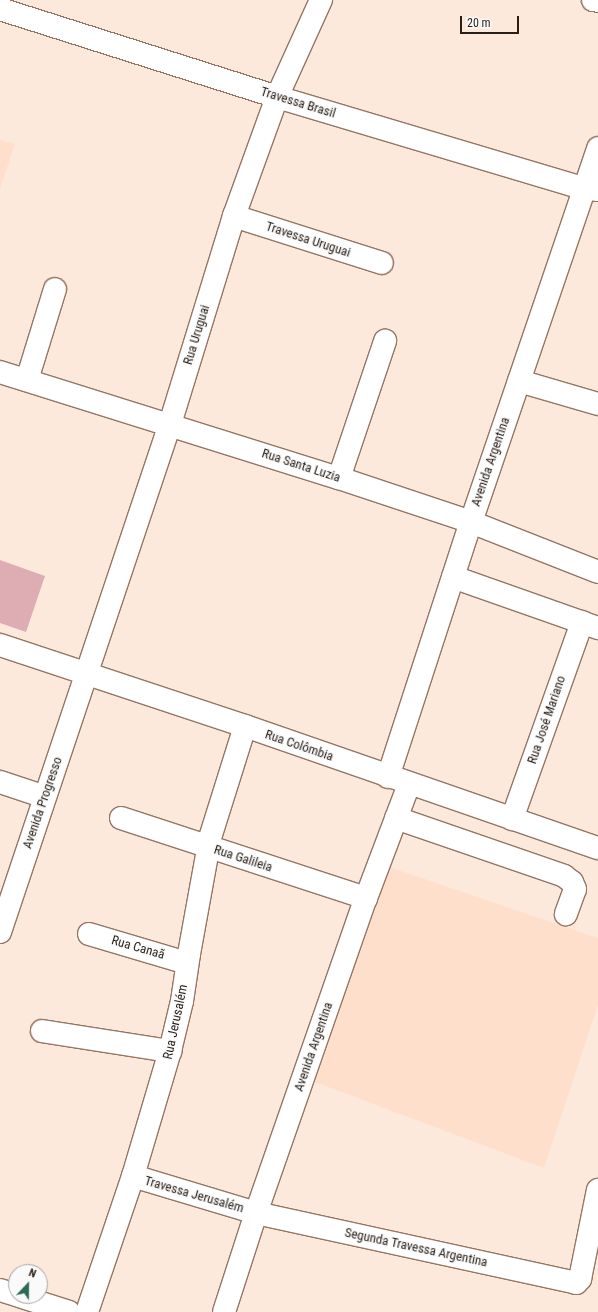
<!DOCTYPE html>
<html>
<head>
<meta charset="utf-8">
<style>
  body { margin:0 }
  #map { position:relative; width:598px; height:1312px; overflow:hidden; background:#fce9dc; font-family:"Roboto Condensed",sans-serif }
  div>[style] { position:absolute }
  .built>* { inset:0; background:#fedfcb }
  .green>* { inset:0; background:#deadb4 }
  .roads { filter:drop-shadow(1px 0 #937664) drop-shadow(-1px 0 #937664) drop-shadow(0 1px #937664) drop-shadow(0 -1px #937664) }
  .minor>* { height:22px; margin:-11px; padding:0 11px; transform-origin:11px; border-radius:11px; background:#fff }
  span { translate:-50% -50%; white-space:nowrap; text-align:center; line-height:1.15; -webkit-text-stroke:3px #fafafa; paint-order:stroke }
  .street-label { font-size:13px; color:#291e16 }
  .north { position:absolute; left:8px; top:1264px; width:40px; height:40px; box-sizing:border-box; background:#fafafa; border:1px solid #a6a29f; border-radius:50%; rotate:22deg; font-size:11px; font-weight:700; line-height:16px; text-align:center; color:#291e16 }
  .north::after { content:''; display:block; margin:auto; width:14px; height:18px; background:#2c6a56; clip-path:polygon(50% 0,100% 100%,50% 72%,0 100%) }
  .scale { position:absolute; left:460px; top:16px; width:59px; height:18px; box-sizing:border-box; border:2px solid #291e16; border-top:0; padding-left:5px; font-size:12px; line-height:14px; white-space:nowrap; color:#291e16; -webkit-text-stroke:3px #fafafa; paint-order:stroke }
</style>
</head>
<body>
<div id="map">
  <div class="built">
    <div style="clip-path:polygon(0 140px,15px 144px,0 189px)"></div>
    <div style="clip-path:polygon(389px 867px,598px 938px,598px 1005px,544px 1168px,315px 1082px)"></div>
  </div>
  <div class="green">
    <div style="clip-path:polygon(0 560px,45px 576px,26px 632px,0 623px)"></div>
  </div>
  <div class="roads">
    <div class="minor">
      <div style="left:593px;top:0;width:5px;rotate:11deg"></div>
      <div style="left:0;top:9px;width:291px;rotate:17.6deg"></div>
      <div style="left:277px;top:97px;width:319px;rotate:16.6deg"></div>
      <div style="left:583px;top:188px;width:15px;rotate:8deg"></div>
      <div style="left:234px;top:216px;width:155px;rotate:17.6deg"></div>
      <div style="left:0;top:372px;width:355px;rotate:17.4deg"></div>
      <div style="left:339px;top:478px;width:139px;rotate:18.4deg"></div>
      <div style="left:471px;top:522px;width:136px;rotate:21.5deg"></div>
      <div style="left:27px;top:380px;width:95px;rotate:-72.9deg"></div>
      <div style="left:519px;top:381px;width:82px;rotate:16.2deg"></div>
      <div style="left:339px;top:478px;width:145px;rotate:-71.4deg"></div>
      <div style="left:453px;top:577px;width:154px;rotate:19.4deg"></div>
      <div style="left:0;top:645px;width:258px;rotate:18.3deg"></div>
      <div style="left:245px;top:726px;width:373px;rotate:19.1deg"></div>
      <div style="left:388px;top:777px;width:268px;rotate:-72deg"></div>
      <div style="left:471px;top:522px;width:395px;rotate:-71.2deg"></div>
      <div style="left:0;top:782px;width:47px;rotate:18.4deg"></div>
      <div style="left:121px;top:818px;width:258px;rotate:18.1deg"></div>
      <div style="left:396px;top:818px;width:178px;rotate:19deg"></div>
      <div style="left:564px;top:876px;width:10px;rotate:37deg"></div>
      <div style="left:572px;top:882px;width:8px;rotate:67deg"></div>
      <div style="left:575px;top:889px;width:27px;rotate:110deg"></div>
      <div style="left:512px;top:819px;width:209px;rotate:-70.4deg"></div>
      <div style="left:0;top:932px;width:536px;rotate:-71.5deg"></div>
      <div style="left:170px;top:424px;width:218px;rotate:-72.9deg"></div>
      <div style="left:234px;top:216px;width:127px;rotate:-70.1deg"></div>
      <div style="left:277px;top:97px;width:107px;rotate:-65.6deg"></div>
      <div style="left:89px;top:934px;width:102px;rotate:16.5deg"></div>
      <div style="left:42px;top:1031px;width:130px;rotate:8.9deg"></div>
      <div style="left:133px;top:1176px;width:128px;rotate:16.7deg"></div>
      <div style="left:256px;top:1213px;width:328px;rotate:12.3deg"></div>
      <div style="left:576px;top:1283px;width:6px;rotate:-45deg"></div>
      <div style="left:580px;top:1279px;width:91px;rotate:-78.6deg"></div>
      <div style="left:0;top:1290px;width:17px;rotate:17deg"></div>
      <div style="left:19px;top:1296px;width:52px;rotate:17.7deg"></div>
      <div style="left:87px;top:1312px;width:144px;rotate:-71.3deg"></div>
      <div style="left:133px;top:1176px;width:130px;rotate:-73.5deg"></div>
      <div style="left:170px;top:1051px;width:51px;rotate:-76.5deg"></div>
      <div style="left:182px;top:1001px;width:48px;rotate:-81.5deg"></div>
      <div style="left:189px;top:954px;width:118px;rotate:-79.7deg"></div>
      <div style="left:210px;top:838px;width:117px;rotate:-72.6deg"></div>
      <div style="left:224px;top:1312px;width:104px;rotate:-72.1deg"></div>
      <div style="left:256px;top:1213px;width:334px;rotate:-70.8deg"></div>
      <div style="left:366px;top:898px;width:122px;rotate:-69.3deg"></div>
    </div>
  </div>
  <div class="street-label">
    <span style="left:298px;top:103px;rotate:17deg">Travessa Brasil</span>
    <span style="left:308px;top:240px;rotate:18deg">Travessa Uruguai</span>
    <span style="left:197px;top:335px;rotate:-73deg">Rua Uruguai</span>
    <span style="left:491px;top:462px;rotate:-71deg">Avenida Argentina</span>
    <span style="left:301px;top:466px;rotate:18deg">Rua Santa Luzia</span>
    <span style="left:547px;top:720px;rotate:-71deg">Rua José Mariano</span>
    <span style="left:299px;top:746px;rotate:19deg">Rua Colômbia</span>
    <span style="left:43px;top:803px;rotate:-71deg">Avenida Progresso</span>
    <span style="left:243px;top:859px;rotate:18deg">Rua Galileia</span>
    <span style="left:138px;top:948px;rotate:16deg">Rua Canaã</span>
    <span style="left:176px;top:1022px;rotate:-78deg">Rua Jerusalém</span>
    <span style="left:314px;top:1047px;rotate:-71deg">Avenida Argentina</span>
    <span style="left:194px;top:1195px;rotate:16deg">Travessa Jerusalém</span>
    <span style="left:416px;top:1248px;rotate:12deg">Segunda Travessa Argentina</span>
  </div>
  <div class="north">N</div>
  <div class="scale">20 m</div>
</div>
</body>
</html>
